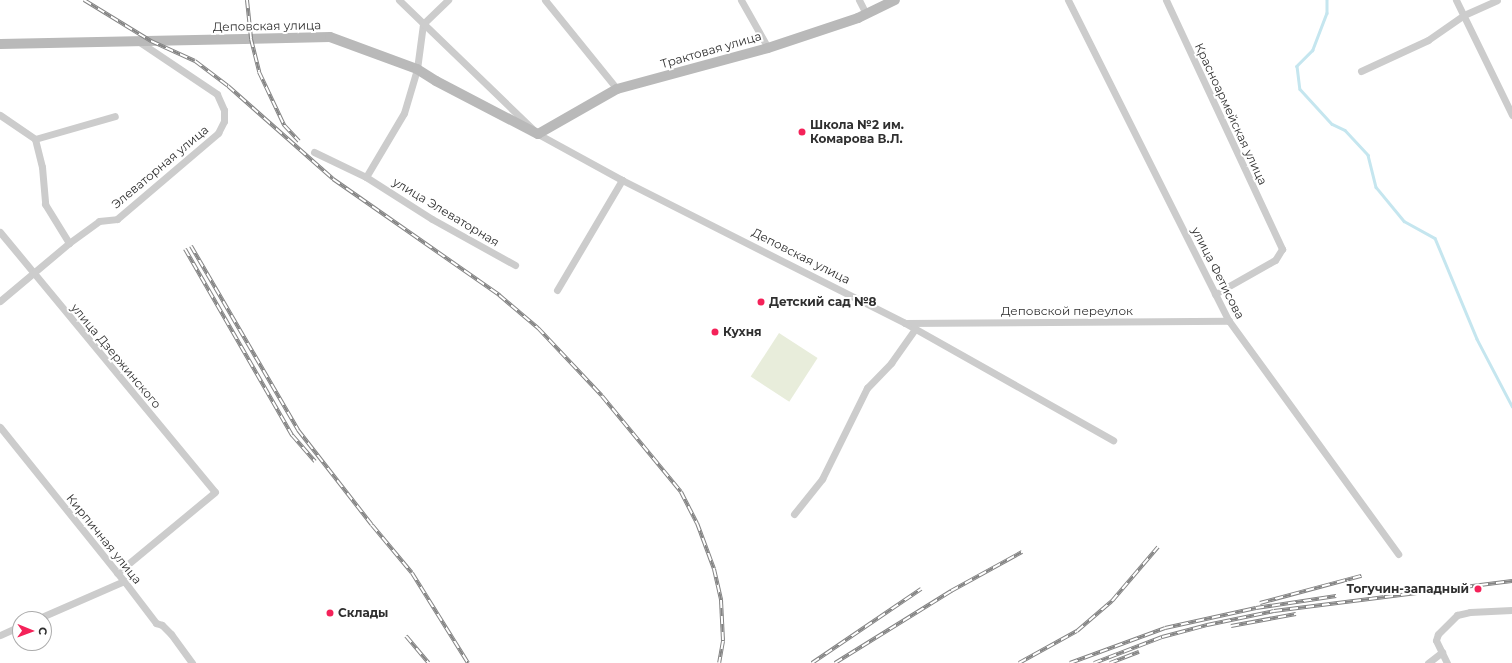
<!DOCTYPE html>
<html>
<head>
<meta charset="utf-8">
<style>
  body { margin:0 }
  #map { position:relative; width:1512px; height:663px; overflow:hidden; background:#fff; font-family:Montserrat,sans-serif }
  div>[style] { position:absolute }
  .green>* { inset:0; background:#e8eddb; transform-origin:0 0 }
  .stream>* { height:2.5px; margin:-1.25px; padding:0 1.25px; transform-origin:1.25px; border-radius:1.25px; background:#c5e6ef }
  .street>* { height:7px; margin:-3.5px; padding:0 3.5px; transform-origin:3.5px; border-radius:3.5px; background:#ccc }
  .secondary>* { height:10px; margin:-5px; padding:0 5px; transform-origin:5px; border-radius:5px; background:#b9b9b9 }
  .rail>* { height:4px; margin-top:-2px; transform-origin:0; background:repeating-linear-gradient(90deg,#fff 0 8px,#848484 0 16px); box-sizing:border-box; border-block:1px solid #848484 }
  .dots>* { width:11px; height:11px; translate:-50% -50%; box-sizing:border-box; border:2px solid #fff; border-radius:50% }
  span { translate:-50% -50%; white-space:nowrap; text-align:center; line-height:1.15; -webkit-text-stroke:4px #fff; paint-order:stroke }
  .street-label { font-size:12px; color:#2f2f2f }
  .poi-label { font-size:12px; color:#2f2f2f; font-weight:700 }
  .left { translate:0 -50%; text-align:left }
  .right { translate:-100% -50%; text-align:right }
  .north { position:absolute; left:12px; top:611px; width:40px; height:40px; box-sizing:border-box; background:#fff; border:1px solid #acacac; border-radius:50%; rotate:91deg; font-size:11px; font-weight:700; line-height:16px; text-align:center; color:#2f2f2f }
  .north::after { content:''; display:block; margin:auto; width:14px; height:18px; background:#f42259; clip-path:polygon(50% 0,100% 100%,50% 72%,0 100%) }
</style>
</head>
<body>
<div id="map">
  <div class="green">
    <div style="left:779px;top:333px;width:46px;height:52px;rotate:33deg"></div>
  </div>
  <div class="stream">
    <div style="left:1327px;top:0;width:13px;rotate:90deg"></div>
    <div style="left:1327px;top:13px;width:40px;rotate:111deg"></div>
    <div style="left:1313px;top:50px;width:23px;rotate:135deg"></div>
    <div style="left:1297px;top:66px;width:23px;rotate:83deg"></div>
    <div style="left:1300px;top:89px;width:47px;rotate:47.6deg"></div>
    <div style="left:1332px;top:124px;width:14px;rotate:25deg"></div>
    <div style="left:1345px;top:130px;width:34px;rotate:47deg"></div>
    <div style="left:1368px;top:155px;width:33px;rotate:76deg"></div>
    <div style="left:1376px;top:187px;width:44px;rotate:50.5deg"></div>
    <div style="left:1404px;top:221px;width:35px;rotate:29deg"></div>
    <div style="left:1435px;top:238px;width:109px;rotate:67.4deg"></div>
    <div style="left:1477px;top:339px;width:76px;rotate:62.4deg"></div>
  </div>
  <div class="street">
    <div style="left:399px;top:0;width:193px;rotate:44deg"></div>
    <div style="left:538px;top:134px;width:96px;rotate:28.7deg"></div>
    <div style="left:622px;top:180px;width:317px;rotate:26.8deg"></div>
    <div style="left:905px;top:323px;width:239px;rotate:29.4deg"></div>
    <div style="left:545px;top:0;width:114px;rotate:51deg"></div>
    <div style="left:741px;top:0;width:55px;rotate:60.6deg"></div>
    <div style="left:859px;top:0;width:16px;rotate:63deg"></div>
    <div style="left:1068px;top:0;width:359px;rotate:63.4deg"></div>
    <div style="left:1229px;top:321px;width:288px;rotate:54deg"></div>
    <div style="left:1166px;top:0;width:275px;rotate:65deg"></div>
    <div style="left:1282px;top:249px;width:13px;rotate:122deg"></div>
    <div style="left:1275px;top:260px;width:69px;rotate:150.5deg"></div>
    <div style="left:1456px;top:0;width:128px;rotate:64deg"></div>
    <div style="left:1361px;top:71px;width:74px;rotate:-24.8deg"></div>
    <div style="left:1428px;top:40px;width:44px;rotate:-34.8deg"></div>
    <div style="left:1464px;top:15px;width:36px;rotate:-24deg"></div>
    <div style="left:0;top:115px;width:42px;rotate:34.4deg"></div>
    <div style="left:35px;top:139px;width:29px;rotate:76deg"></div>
    <div style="left:42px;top:167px;width:37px;rotate:85deg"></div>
    <div style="left:45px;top:204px;width:46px;rotate:58.4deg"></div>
    <div style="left:35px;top:139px;width:83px;rotate:-16deg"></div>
    <div style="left:314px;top:152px;width:58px;rotate:25.7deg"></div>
    <div style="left:366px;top:177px;width:74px;rotate:-59.3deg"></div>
    <div style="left:404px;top:113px;width:46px;rotate:-73.5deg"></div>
    <div style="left:417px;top:69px;width:45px;rotate:-82.4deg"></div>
    <div style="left:423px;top:24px;width:35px;rotate:-44deg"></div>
    <div style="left:366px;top:177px;width:78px;rotate:32.5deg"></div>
    <div style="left:432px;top:219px;width:95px;rotate:29deg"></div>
    <div style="left:0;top:232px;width:337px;rotate:50.4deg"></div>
    <div style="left:215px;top:492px;width:127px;rotate:140.4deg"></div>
    <div style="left:557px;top:290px;width:128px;rotate:-59.4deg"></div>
    <div style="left:0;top:301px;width:90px;rotate:-40deg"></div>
    <div style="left:69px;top:243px;width:37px;rotate:-36deg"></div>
    <div style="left:99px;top:221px;width:18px;rotate:-6deg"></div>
    <div style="left:117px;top:219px;width:133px;rotate:-40.4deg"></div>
    <div style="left:218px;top:133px;width:13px;rotate:-63deg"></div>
    <div style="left:224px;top:121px;width:11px;rotate:-90deg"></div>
    <div style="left:224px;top:110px;width:17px;rotate:-114deg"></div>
    <div style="left:217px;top:94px;width:95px;rotate:-146.1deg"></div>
    <div style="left:905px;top:323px;width:324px;rotate:-0.4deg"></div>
    <div style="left:0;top:427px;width:198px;rotate:51.2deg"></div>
    <div style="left:124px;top:581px;width:53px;rotate:52.7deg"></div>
    <div style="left:156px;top:623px;width:6px;rotate:18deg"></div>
    <div style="left:162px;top:625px;width:13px;rotate:45deg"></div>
    <div style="left:171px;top:634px;width:36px;rotate:54deg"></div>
    <div style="left:794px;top:514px;width:45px;rotate:-51.3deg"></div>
    <div style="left:822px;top:479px;width:102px;rotate:-63.7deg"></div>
    <div style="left:867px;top:388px;width:35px;rotate:-46deg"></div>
    <div style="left:891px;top:363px;width:42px;rotate:-54.8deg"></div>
    <div style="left:37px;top:619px;width:95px;rotate:-23.6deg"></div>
    <div style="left:0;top:635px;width:22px;rotate:-24deg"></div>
    <div style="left:1428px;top:663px;width:18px;rotate:-38deg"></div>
    <div style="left:1447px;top:663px;width:25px;rotate:-116deg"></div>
    <div style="left:1436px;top:640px;width:6px;rotate:-72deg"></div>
    <div style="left:1438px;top:634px;width:27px;rotate:-45deg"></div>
    <div style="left:1457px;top:615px;width:13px;rotate:-13deg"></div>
    <div style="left:1470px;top:612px;width:42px;rotate:-2.7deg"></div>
  </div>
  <div class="secondary">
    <div style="left:0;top:44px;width:330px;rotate:-1.2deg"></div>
    <div style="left:330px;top:37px;width:93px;rotate:20.2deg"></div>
    <div style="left:417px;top:69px;width:22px;rotate:32deg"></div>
    <div style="left:436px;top:81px;width:115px;rotate:27.5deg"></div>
    <div style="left:538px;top:134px;width:91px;rotate:-29.7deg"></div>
    <div style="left:617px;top:89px;width:156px;rotate:-15.2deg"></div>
    <div style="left:768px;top:48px;width:95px;rotate:-18.4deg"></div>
    <div style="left:858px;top:18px;width:41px;rotate:-25.9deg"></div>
  </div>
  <div class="rail">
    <div style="left:84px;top:0;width:79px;rotate:31.5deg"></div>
    <div style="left:151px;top:41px;width:48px;rotate:24.4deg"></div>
    <div style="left:195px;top:61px;width:41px;rotate:37.1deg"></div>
    <div style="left:228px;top:86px;width:140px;rotate:41.5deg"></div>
    <div style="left:333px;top:179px;width:203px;rotate:34.9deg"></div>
    <div style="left:499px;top:295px;width:51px;rotate:40.2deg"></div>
    <div style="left:538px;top:328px;width:93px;rotate:46.7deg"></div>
    <div style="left:602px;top:396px;width:124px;rotate:50.5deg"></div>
    <div style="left:681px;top:492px;width:35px;rotate:63deg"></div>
    <div style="left:697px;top:523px;width:49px;rotate:69.7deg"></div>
    <div style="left:714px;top:569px;width:32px;rotate:77deg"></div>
    <div style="left:721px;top:600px;width:41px;rotate:87.2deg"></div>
    <div style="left:723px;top:641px;width:22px;rotate:100deg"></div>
    <div style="left:247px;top:0;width:39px;rotate:84deg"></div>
    <div style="left:251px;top:39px;width:34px;rotate:76deg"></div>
    <div style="left:259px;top:72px;width:59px;rotate:64.7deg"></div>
    <div style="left:284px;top:125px;width:22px;rotate:47deg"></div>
    <div style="left:191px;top:246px;width:213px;rotate:59.8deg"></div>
    <div style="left:298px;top:430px;width:120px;rotate:52.1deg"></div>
    <div style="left:372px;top:525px;width:62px;rotate:50.2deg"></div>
    <div style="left:412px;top:573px;width:106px;rotate:58.1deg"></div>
    <div style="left:185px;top:249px;width:215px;rotate:60.1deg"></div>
    <div style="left:292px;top:435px;width:35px;rotate:49deg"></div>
    <div style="left:1260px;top:603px;width:105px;rotate:-15deg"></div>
    <div style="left:1231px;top:626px;width:66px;rotate:-10.5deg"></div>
    <div style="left:406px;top:636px;width:35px;rotate:50deg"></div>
    <div style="left:812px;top:663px;width:132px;rotate:-34.2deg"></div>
    <div style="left:835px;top:663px;width:137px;rotate:-31.8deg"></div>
    <div style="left:951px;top:591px;width:81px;rotate:-28.8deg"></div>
    <div style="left:1019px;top:663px;width:66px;rotate:-28.9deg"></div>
    <div style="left:1077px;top:631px;width:46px;rotate:-40.6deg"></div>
    <div style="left:1112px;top:601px;width:71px;rotate:-49.6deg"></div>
    <div style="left:1070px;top:663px;width:101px;rotate:-20.2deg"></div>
    <div style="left:1165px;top:628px;width:93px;rotate:-12.4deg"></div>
    <div style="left:1256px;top:608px;width:81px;rotate:-8.5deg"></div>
    <div style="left:1094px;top:663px;width:73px;rotate:-20.9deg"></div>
    <div style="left:1162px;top:637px;width:47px;rotate:-14.9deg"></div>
    <div style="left:1207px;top:625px;width:68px;rotate:-11.8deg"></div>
    <div style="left:1274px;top:611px;width:240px;rotate:-7.2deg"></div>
    <div style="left:1110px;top:663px;width:31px;rotate:-21deg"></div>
  </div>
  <div class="dots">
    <div style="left:802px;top:132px;background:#f42259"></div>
    <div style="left:761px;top:302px;background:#f42259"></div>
    <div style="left:715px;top:332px;background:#f42259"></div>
    <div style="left:1478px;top:589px;background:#f42259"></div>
    <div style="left:330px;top:613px;background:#f42259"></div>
  </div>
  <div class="street-label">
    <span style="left:267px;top:26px;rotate:-1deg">Деповская улица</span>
    <span style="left:711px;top:50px;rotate:-16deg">Трактовая улица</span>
    <span style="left:1231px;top:114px;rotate:65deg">Красноармейская улица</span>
    <span style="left:160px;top:167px;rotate:-40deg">Элеваторная улица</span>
    <span style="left:446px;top:212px;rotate:31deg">улица Элеваторная</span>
    <span style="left:801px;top:256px;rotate:27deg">Деповская улица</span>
    <span style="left:1218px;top:273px;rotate:63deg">улица Фетисова</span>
    <span style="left:1067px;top:311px">Деповской переулок</span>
    <span style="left:116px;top:356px;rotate:50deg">улица Дзержинского</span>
    <span style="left:104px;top:539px;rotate:51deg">Кирпичная улица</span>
  </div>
  <div class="poi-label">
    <span class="left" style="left:810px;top:132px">Школа №2 им.<br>Комарова В.Л.</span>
    <span class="left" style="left:769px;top:302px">Детский сад №8</span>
    <span class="left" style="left:723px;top:332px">Кухня</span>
    <span class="right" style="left:1469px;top:589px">Тогучин-западный</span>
    <span class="left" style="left:338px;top:613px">Склады</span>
  </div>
  <div class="north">С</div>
</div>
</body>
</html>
